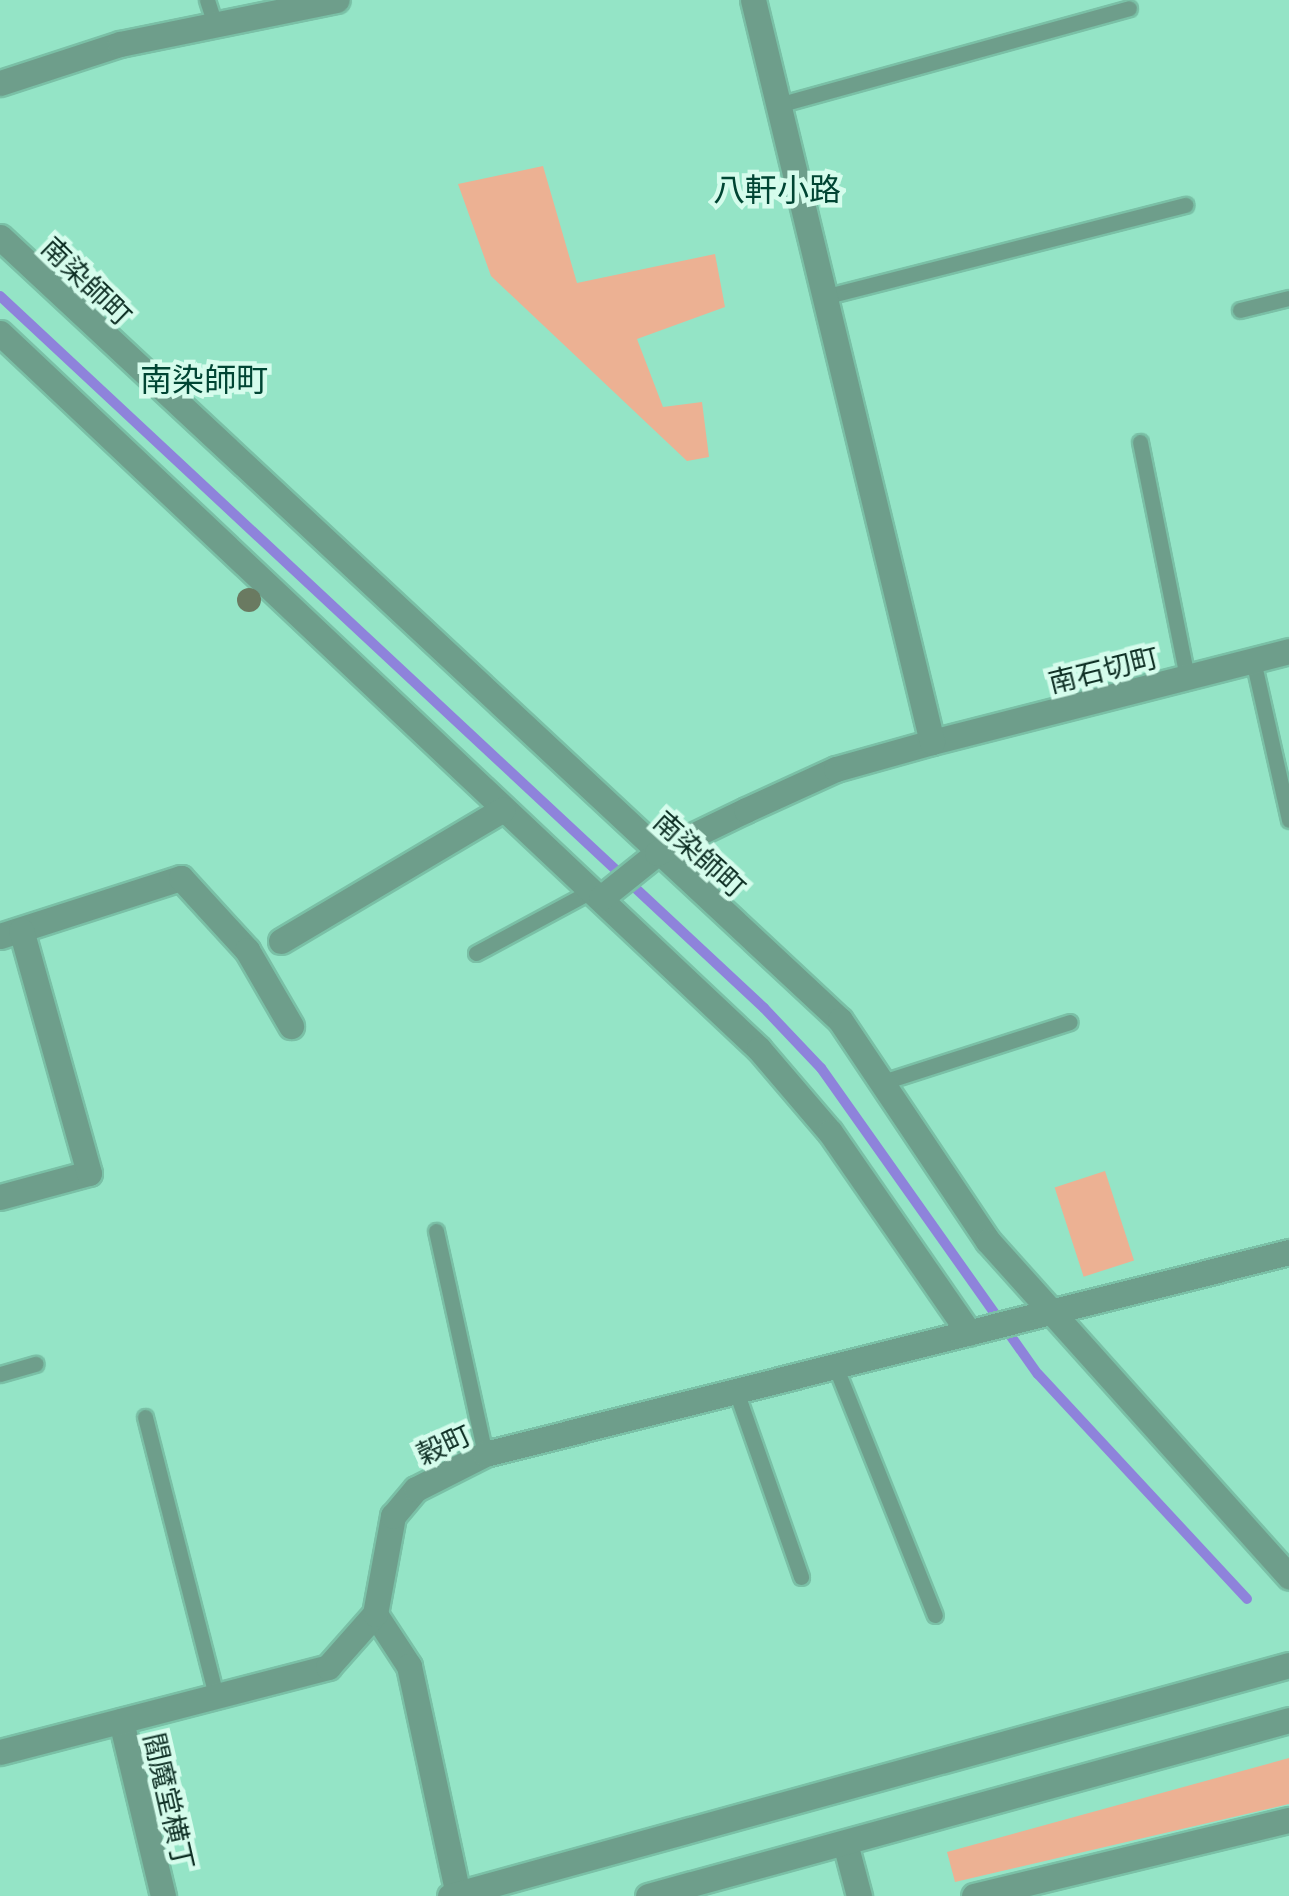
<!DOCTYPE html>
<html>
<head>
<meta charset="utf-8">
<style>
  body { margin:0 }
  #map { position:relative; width:1289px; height:1896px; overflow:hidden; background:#94e4c6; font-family:Literata,"Noto Sans JP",serif }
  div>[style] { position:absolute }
  .green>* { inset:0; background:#ecb193; transform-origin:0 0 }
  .stream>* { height:10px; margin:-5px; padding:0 5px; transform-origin:5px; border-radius:5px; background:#8e83db }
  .roads { filter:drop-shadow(2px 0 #7ac0a6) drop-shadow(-2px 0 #7ac0a6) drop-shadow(0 2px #7ac0a6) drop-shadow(0 -2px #7ac0a6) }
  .service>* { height:15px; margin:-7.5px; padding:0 7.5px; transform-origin:7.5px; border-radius:7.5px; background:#6e9e8b }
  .minor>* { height:25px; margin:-12.5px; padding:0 12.5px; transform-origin:12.5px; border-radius:12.5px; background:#6e9e8b }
  .tertiary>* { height:25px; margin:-12.5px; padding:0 12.5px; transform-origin:12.5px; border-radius:12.5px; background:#6e9e8b }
  .trees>* { width:24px; height:24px; margin:-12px; border-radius:50%; background:#6a7a61 }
  span { translate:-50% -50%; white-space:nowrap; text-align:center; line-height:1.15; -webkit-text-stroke:9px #d5fcec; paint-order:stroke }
  .street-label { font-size:28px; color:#103126 }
  .quarter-label { font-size:32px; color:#004533 }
</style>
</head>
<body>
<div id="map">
  <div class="green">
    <div style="clip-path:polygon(543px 166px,577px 283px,715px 254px,725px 307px,637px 339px,663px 407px,702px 402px,709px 457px,687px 461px,491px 276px,458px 184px)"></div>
    <div style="left:1105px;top:1171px;width:94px;height:53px;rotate:72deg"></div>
    <div style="clip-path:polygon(1289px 1758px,1289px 1804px,955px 1882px,947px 1852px)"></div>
  </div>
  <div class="stream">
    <div style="left:0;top:296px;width:1044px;rotate:42.98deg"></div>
    <div style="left:764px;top:1008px;width:83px;rotate:46.5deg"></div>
    <div style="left:821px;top:1068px;width:375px;rotate:54.7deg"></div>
    <div style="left:1038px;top:1374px;width:307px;rotate:47.1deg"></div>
  </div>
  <div class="roads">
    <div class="service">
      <div style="left:207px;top:0;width:26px;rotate:72deg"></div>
      <div style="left:778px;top:105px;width:364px;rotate:-15.4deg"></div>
      <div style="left:824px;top:297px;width:373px;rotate:-14.3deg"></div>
      <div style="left:1240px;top:310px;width:50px;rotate:-13.8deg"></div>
      <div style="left:1140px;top:442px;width:240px;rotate:78.7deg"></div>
      <div style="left:1253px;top:660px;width:164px;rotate:77.3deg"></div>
      <div style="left:476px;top:953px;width:133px;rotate:-28.3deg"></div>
      <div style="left:883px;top:1082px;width:196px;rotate:-17.8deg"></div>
      <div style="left:436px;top:1231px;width:228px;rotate:77.6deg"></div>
      <div style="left:836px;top:1368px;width:266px;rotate:68.2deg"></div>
      <div style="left:0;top:1374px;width:37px;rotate:-16deg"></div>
      <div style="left:736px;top:1391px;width:197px;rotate:70.7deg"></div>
      <div style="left:145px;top:1417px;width:288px;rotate:75.7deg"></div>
    </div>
    <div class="minor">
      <div style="left:0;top:83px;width:126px;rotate:-18deg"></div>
      <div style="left:120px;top:44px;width:221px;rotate:-11.5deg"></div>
      <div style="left:0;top:237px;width:1148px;rotate:42.99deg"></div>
      <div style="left:840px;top:1020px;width:266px;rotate:56.2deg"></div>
      <div style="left:988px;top:1241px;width:451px;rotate:48.1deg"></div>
      <div style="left:0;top:333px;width:1043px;rotate:43.33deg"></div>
      <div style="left:759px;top:1049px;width:109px;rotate:49.5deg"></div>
      <div style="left:830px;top:1132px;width:244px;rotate:55.3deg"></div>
      <div style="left:932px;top:742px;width:368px;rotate:-14.3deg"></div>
      <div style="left:601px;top:898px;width:72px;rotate:-38.8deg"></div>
      <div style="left:657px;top:853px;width:99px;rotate:-25.8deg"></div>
      <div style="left:746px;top:810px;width:99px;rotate:-24.5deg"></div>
      <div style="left:836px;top:769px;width:100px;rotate:-15.7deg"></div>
      <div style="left:932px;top:742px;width:763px;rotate:-103.56deg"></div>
      <div style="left:0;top:936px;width:190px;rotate:-17.8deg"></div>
      <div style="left:181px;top:878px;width:98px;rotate:47.5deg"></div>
      <div style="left:247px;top:950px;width:88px;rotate:59.9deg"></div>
      <div style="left:281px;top:941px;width:258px;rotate:-30.7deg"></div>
      <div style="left:0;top:1197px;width:92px;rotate:-15.1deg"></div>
      <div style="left:89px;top:1173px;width:252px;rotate:-105.6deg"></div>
      <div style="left:375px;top:1614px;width:62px;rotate:56.8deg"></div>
      <div style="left:409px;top:1666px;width:233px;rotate:77.9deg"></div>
      <div style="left:121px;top:1721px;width:180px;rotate:76.5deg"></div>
      <div style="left:845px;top:1843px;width:55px;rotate:75.2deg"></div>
      <div style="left:974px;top:1896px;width:324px;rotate:-13.6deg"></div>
    </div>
    <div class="tertiary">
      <div style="left:0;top:1752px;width:339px;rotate:-14.5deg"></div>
      <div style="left:328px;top:1667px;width:71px;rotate:-48.4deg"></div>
      <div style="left:375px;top:1614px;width:100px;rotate:-79.6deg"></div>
      <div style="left:393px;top:1516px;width:35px;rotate:-50deg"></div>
      <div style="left:416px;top:1489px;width:77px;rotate:-26.9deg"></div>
      <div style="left:485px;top:1454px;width:829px;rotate:-14.1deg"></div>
      <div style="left:450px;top:1896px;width:870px;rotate:-15.39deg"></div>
      <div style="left:648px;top:1896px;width:665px;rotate:-15.35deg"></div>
    </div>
  </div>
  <div class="trees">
    <div style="left:249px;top:600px"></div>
  </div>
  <div class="street-label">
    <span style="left:88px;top:280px;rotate:44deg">南染師町</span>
    <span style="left:1103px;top:668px;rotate:-14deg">南石切町</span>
    <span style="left:701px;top:853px;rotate:42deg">南染師町</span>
    <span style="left:443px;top:1443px;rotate:-25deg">穀町</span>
    <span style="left:171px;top:1801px;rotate:77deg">閻魔堂横丁</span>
  </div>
  <div class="quarter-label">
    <span style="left:777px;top:187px">八軒小路</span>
    <span style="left:204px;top:377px">南染師町</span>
  </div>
</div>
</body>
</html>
